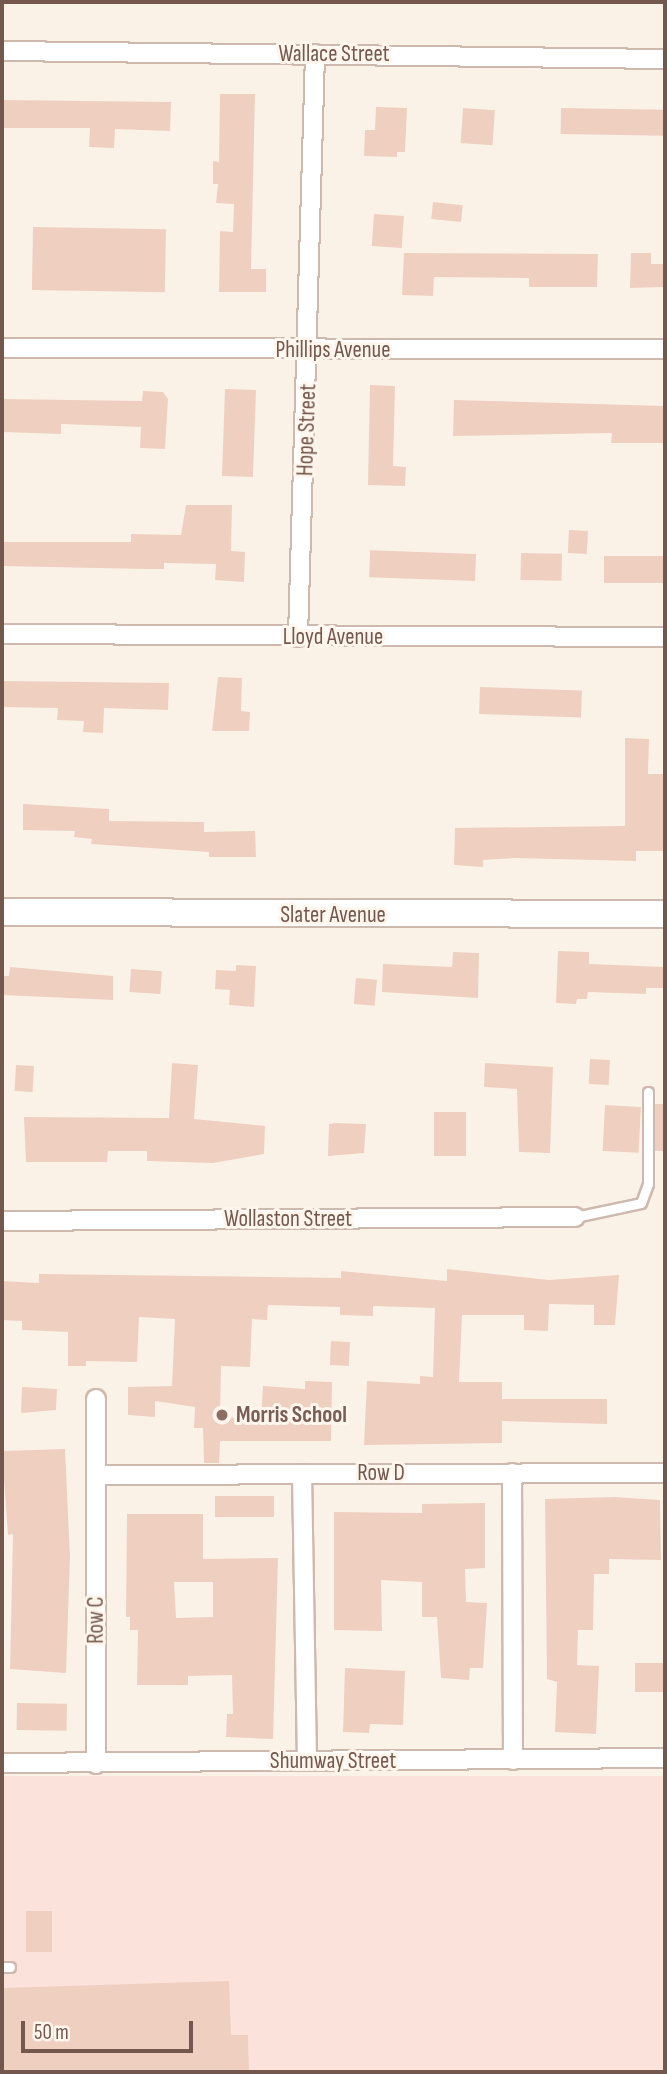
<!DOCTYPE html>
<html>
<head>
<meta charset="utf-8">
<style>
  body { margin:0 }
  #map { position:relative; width:667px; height:2074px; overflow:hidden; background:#fbf2e7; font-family:"Sofia Sans Condensed",sans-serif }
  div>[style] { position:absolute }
  .commercial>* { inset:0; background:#fbe3dc; transform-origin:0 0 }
  .building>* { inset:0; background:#efd0c0; transform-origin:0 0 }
  .roads { filter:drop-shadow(2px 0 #cdb9ae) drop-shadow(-2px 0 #cdb9ae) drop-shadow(0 2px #cdb9ae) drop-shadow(0 -2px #cdb9ae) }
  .lane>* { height:9px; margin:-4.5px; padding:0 4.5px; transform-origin:4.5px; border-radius:4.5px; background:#fff }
  .street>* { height:18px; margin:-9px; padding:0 9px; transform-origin:9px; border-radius:9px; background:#fff }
  .secondary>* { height:26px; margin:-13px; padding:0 13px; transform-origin:13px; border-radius:13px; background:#fff }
  .dots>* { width:19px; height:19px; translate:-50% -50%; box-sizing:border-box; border:4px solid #fef6ed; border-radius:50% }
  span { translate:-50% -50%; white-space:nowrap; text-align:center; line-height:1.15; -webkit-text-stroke:6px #fef6ed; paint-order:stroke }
  .street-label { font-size:23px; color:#74584d }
  .education-label { font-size:23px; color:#785e54; font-weight:700 }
  .left { translate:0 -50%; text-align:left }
  .frame { position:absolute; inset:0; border:4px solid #74584d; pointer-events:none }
  .scale { position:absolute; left:21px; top:2021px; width:172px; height:32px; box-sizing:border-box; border:4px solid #74584d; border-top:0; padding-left:9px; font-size:21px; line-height:24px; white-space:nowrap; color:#74584d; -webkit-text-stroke:5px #fef6ed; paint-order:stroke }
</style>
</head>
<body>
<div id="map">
  <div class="commercial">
    <div style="left:665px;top:1776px;width:296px;height:663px;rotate:90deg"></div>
  </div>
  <div class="building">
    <div style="clip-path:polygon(220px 94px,255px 94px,251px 269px,266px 269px,266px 292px,219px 292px,220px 231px,233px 232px,234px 204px,216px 203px,218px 184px,213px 184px,213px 161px,219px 162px)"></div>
    <div style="clip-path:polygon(2px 100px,171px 102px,170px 131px,115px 129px,114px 148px,89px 147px,90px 128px,2px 128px)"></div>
    <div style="clip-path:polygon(376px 107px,407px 108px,405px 152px,397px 152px,397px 157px,364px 156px,365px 130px,375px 130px)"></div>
    <div style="left:463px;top:108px;width:32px;height:35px;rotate:4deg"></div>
    <div style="left:561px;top:108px;width:104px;height:26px;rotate:1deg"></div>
    <div style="left:433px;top:202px;width:30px;height:17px;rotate:6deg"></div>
    <div style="left:374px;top:214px;width:30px;height:32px;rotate:4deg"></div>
    <div style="left:33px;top:227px;width:133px;height:63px;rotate:1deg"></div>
    <div style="clip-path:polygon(404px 253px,598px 254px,597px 287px,529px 287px,529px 278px,434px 277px,433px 296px,402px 295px)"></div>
    <div style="clip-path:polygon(631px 253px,651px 253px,651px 264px,665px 264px,665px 287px,630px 288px)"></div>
    <div style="clip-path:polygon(370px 385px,395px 386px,393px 466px,406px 467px,405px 486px,368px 485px)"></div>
    <div style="left:225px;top:389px;width:31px;height:87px;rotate:2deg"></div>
    <div style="clip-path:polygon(143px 391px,163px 392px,168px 399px,165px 449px,140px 448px,141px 427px,61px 424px,61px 434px,2px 432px,2px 399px,142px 401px)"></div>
    <div style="clip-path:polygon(454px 400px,665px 406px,665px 443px,611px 443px,612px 433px,453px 436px)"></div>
    <div style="clip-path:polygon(186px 505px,232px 505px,231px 551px,245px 552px,244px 582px,215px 580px,216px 564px,164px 563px,164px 569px,146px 569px,2px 566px,2px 542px,131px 542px,131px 534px,181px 535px)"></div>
    <div style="left:569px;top:530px;width:19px;height:23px;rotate:3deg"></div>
    <div style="left:521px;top:553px;width:41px;height:27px;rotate:1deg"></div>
    <div style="left:476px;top:554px;width:27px;height:106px;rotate:92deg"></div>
    <div style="left:604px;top:556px;width:61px;height:27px"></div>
    <div style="clip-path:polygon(218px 677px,242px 678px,241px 711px,250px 712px,249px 731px,212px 731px)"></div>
    <div style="clip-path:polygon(2px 681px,169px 683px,168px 710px,104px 708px,103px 733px,83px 732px,84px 721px,57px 720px,58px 708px,2px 707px)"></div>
    <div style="left:480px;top:687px;width:102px;height:27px;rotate:2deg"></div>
    <div style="clip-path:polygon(625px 738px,649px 739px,648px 774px,665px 774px,665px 851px,636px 851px,636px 861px,514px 858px,483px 860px,483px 867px,454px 865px,455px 828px,625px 826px)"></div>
    <div style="clip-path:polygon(23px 804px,109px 809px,109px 821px,204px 822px,204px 832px,255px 831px,256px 857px,209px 857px,209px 852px,91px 844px,92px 839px,74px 837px,75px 831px,23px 830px)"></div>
    <div style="clip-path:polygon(558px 951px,589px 952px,589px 964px,665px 967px,665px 988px,646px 988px,646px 994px,588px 992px,587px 999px,577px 999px,576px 1004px,556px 1003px)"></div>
    <div style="clip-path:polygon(453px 952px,479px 953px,478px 998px,382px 992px,383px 964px,452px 967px)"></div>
    <div style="clip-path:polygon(236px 965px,256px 966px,254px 1007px,229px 1005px,230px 990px,215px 989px,216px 970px,236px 971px)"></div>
    <div style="clip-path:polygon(10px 967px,113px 976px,113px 1000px,2px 995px,2px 976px,9px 976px)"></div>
    <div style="left:131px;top:969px;width:31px;height:23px;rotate:4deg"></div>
    <div style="left:356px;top:978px;width:21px;height:26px;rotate:5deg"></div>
    <div style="left:590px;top:1059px;width:20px;height:25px;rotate:3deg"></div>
    <div style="clip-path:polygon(172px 1063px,198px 1065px,194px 1119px,265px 1126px,264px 1154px,213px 1163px,147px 1161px,147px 1151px,108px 1151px,107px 1162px,26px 1162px,24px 1117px,169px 1118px)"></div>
    <div style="clip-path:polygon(485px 1063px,553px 1067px,550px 1153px,519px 1152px,517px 1089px,484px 1087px)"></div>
    <div style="left:16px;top:1065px;width:18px;height:26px;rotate:3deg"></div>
    <div style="left:655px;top:1104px;width:10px;height:47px"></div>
    <div style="left:605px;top:1105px;width:36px;height:46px;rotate:3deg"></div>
    <div style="left:434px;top:1112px;width:32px;height:44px"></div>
    <div style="clip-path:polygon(335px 1123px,366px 1124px,364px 1153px,328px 1156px,329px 1124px)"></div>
    <div style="clip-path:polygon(447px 1269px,549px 1280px,619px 1275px,615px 1325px,594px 1325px,594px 1305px,549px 1304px,548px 1331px,524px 1330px,524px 1315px,462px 1315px,459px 1382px,502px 1382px,502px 1399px,607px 1399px,607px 1424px,502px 1421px,502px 1443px,364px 1445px,367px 1381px,420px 1384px,420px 1376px,433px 1377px,435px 1308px,373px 1306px,373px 1316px,340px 1315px,340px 1307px,268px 1305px,267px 1320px,252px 1319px,250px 1367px,221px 1366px,220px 1417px,261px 1419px,263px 1386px,305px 1389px,305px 1381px,332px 1382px,331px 1441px,220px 1441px,219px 1463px,204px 1463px,203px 1428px,194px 1428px,195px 1407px,155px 1401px,155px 1417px,128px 1415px,128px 1387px,172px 1386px,175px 1319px,139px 1317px,137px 1362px,86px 1361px,86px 1366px,68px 1366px,68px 1332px,22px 1330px,22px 1321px,2px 1320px,2px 1281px,39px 1283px,39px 1274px,341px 1278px,341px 1271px,447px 1281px)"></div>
    <div style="left:331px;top:1341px;width:19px;height:24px;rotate:3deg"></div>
    <div style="clip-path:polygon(22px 1387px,57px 1389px,56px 1410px,21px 1413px)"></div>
    <div style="clip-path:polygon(65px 1449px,70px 1557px,66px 1673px,10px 1669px,13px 1534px,8px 1535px,2px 1451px)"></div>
    <div style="left:215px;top:1496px;width:59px;height:21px"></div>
    <div style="clip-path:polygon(615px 1497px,660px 1500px,661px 1560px,609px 1559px,609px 1574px,594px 1574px,593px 1630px,578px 1630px,577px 1665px,599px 1666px,596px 1734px,555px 1732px,557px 1682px,547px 1679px,545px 1499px)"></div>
    <div style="clip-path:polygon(485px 1503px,485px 1568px,465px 1569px,466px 1602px,487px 1603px,483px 1668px,470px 1668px,469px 1680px,441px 1678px,437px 1617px,422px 1617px,422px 1582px,381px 1580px,382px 1631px,334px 1630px,334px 1512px,422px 1513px,422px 1504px)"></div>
    <div style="clip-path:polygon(evenodd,127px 1514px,203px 1514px,203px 1559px,278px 1558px,273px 1739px,226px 1737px,227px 1714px,233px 1714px,232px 1675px,188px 1676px,188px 1685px,137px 1685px,138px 1630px,130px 1630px,130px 1617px,126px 1617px,127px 1514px,174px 1582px,213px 1582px,213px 1617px,176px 1618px,174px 1582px)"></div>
    <div style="left:665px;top:1663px;width:29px;height:30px;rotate:90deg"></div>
    <div style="clip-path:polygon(345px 1668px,405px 1671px,403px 1725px,370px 1724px,369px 1733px,343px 1732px)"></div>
    <div style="left:17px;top:1703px;width:50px;height:27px;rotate:1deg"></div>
    <div style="left:26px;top:1911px;width:26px;height:41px"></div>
    <div style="clip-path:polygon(229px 1981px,231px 2035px,248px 2035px,249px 2072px,2px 2072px,2px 1988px)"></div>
  </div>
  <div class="roads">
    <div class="lane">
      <div style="left:575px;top:1217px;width:67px;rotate:-12deg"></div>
      <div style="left:641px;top:1203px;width:20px;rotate:-70deg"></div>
      <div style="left:648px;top:1184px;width:92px;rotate:-90deg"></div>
      <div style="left:2px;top:1967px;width:8px"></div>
    </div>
    <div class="street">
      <div style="left:2px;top:51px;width:663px;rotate:0.69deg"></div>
      <div style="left:2px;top:348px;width:663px;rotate:0.09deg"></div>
      <div style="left:2px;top:634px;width:663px;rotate:0.26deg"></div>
      <div style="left:298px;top:637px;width:583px;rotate:-88.33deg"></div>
      <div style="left:2px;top:1221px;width:573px;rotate:-0.4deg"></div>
      <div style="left:96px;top:1399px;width:365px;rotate:90deg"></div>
      <div style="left:512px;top:1473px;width:287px;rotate:89.8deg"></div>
      <div style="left:302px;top:1474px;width:287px;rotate:89deg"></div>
      <div style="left:96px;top:1475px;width:569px;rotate:-0.2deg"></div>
      <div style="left:2px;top:1763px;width:663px;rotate:-0.43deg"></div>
    </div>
    <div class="secondary">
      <div style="left:2px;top:912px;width:663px;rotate:0.17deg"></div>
    </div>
  </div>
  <div class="dots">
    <div style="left:222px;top:1415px;background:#8d6e63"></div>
  </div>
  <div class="street-label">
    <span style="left:334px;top:54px">Wallace Street</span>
    <span style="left:333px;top:350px">Phillips Avenue</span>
    <span style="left:307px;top:430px;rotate:-88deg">Hope Street</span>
    <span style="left:333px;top:637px">Lloyd Avenue</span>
    <span style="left:333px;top:915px">Slater Avenue</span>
    <span style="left:288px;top:1219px">Wollaston Street</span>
    <span style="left:381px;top:1473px">Row D</span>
    <span style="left:96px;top:1620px;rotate:-90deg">Row C</span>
    <span style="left:333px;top:1761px">Shumway Street</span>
  </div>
  <div class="education-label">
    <span class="left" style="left:236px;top:1415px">Morris School</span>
  </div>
  <div class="frame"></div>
  <div class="scale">50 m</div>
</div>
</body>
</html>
